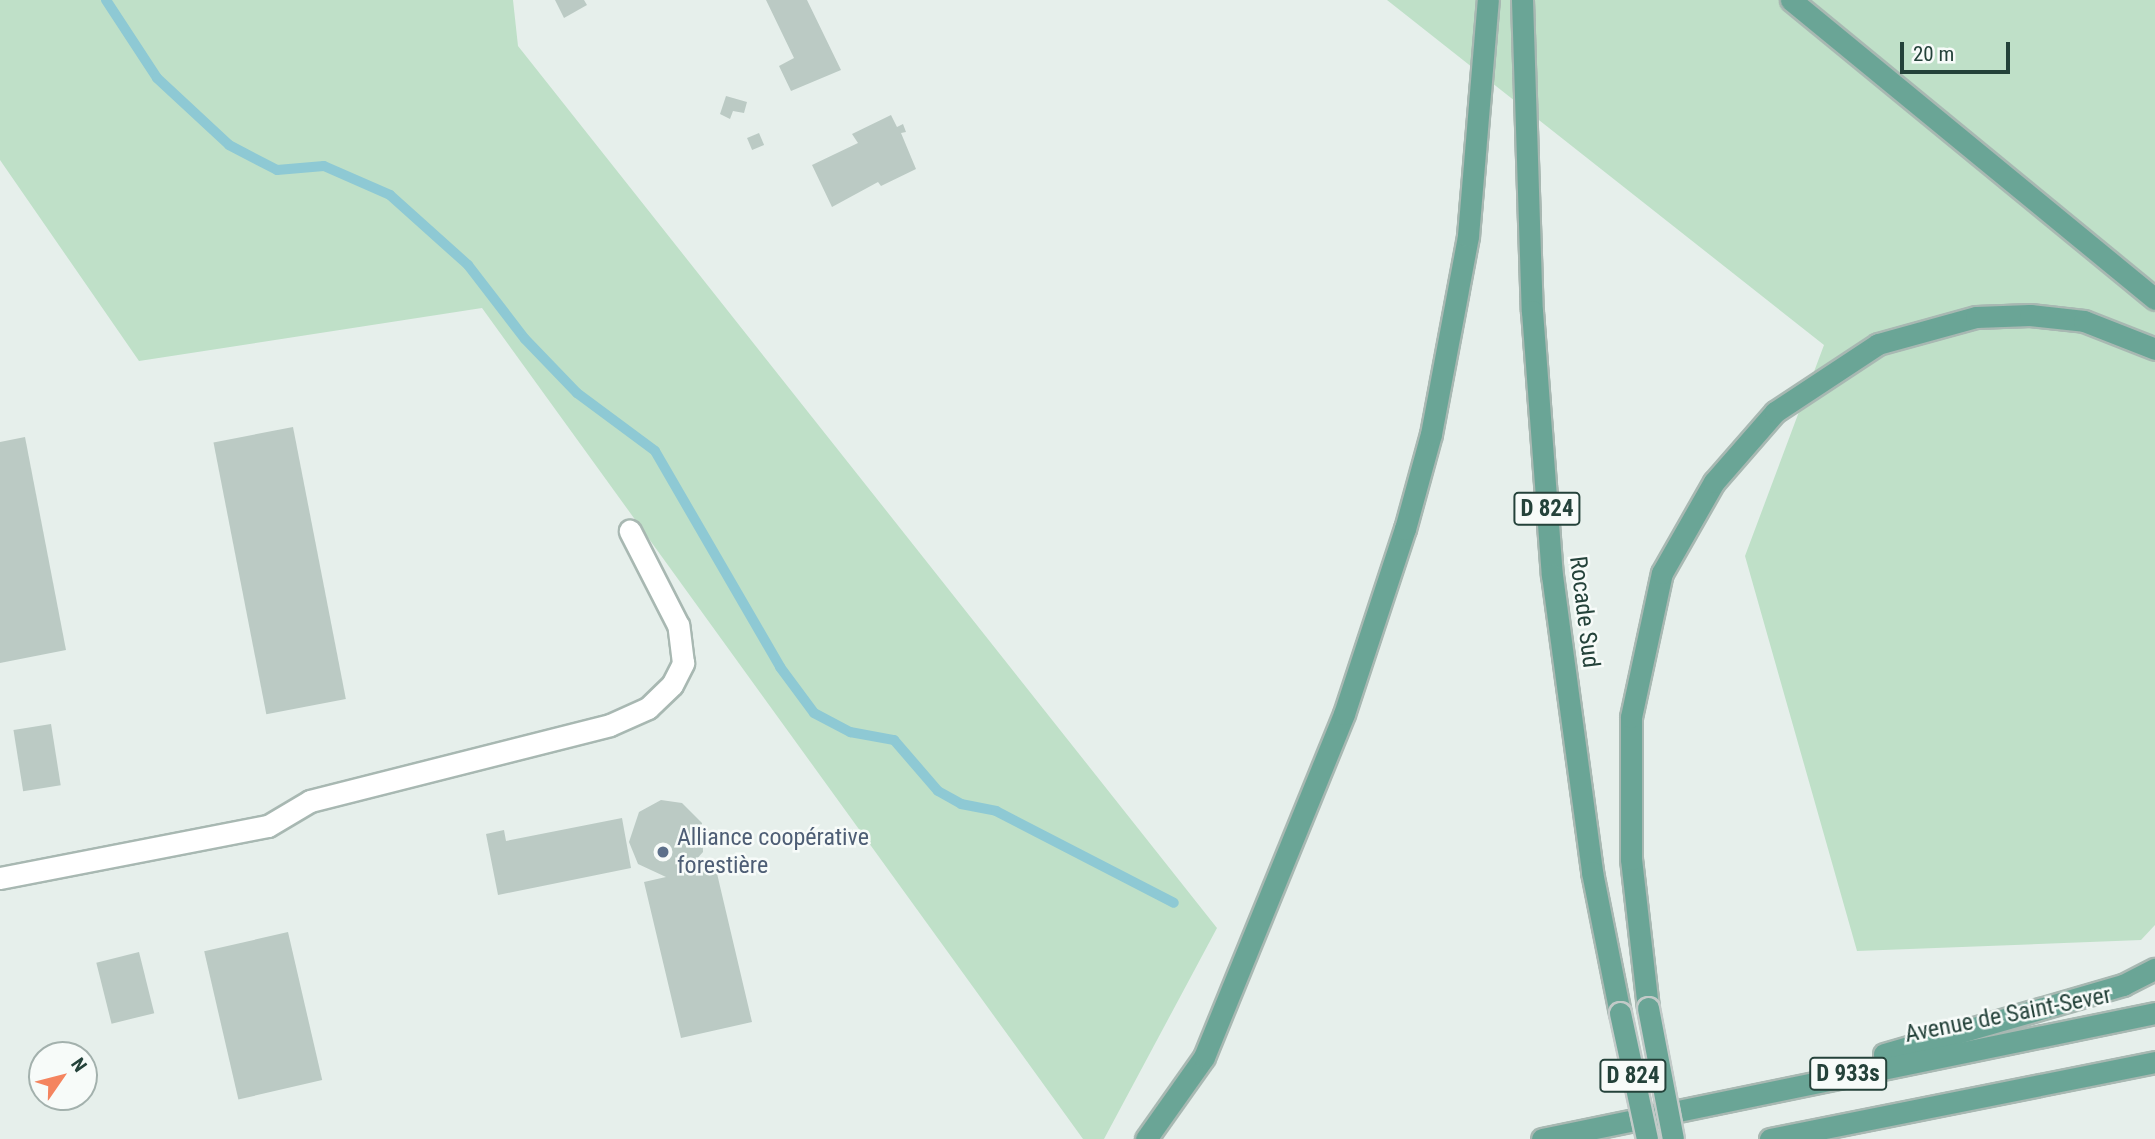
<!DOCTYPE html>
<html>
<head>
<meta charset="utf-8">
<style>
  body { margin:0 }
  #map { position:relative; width:2155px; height:1139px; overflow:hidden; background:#e6efeb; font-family:"Roboto Condensed",sans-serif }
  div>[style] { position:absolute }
  .green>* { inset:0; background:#bfe0c8 }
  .stream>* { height:10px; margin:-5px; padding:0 5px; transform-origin:5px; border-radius:5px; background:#8ec9d4 }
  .building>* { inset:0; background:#bbcac4; transform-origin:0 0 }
  .roads { filter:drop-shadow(2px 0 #a8b8b2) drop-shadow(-2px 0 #a8b8b2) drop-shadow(0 2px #a8b8b2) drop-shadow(0 -2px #a8b8b2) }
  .minor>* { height:21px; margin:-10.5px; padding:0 10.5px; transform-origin:10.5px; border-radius:10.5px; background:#fff }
  .major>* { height:21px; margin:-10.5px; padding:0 10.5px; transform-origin:10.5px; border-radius:10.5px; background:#6aa596 }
  .bridges { filter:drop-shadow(2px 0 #c2cac8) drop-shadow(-2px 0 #c2cac8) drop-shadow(0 2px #c2cac8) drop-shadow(0 -2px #c2cac8) }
  .major-bridge>* { height:21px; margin:-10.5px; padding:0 10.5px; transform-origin:10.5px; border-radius:10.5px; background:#6aa596 }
  .dots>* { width:19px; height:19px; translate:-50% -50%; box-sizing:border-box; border:4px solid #f7fbf9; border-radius:50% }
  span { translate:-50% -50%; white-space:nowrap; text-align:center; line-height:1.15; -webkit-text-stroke:5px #f7fbf9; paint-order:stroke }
  .shield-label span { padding:2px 5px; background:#f7fbf9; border:2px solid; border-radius:5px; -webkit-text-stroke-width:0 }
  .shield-label { font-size:23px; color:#24423a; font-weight:700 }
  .street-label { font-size:24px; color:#24423a }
  .service-label { font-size:24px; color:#4e5e75 }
  .left { translate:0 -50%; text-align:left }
  .north { position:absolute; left:28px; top:1041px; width:70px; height:70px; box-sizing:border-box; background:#f7fbf9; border:2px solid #a3b1ad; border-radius:50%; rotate:55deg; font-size:19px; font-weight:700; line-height:28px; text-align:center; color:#24423a }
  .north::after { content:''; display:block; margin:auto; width:24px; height:32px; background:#f4845f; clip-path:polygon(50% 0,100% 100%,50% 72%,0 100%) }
  .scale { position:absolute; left:1900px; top:42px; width:110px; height:32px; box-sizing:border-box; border:4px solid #24423a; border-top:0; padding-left:9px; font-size:21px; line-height:24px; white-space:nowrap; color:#24423a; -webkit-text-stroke:5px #f7fbf9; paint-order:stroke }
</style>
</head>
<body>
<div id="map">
  <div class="green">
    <div style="clip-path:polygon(0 0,513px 0,518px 46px,1217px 928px,1104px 1139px,1083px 1139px,482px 308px,139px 361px,0 160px)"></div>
    <div style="clip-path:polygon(1387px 0,2155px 0,2155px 925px,2141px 940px,1857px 951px,1745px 556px,1824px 345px)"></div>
  </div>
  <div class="stream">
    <div style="left:106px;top:0;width:93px;rotate:56.8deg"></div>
    <div style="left:157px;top:78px;width:98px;rotate:42.9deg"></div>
    <div style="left:229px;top:145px;width:54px;rotate:27.5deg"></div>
    <div style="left:277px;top:170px;width:47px;rotate:-4.9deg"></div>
    <div style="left:324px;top:166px;width:72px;rotate:23.7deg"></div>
    <div style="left:390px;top:195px;width:105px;rotate:41.9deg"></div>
    <div style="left:468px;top:265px;width:93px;rotate:52.4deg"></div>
    <div style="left:525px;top:339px;width:75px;rotate:46.1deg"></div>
    <div style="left:577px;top:393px;width:97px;rotate:36.6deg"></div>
    <div style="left:655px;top:451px;width:250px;rotate:59.9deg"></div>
    <div style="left:780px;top:667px;width:57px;rotate:53.5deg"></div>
    <div style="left:814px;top:713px;width:41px;rotate:27.8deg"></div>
    <div style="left:850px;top:732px;width:45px;rotate:10.3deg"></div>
    <div style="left:894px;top:740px;width:67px;rotate:49.2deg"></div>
    <div style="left:938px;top:791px;width:26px;rotate:29deg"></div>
    <div style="left:961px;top:804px;width:36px;rotate:11deg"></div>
    <div style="left:996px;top:811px;width:200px;rotate:27.3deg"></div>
  </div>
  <div class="building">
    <div style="clip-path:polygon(555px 0,584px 0,587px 5px,564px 18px)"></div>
    <div style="clip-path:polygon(766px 0,807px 0,841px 70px,791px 91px,779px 66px,794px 58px)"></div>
    <div style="clip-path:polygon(726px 96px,747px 102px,744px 113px,733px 111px,730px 119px,720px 114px)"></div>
    <div style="clip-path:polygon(891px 115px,897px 127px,903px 124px,906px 132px,901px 133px,916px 169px,881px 186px,878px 182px,832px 207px,812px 165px,858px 143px,852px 134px)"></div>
    <div style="left:759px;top:133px;width:13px;height:13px;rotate:67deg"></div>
    <div style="left:293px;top:427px;width:277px;height:81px;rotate:79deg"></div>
    <div style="clip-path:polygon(25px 437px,66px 650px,0 663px,0 442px)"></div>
    <div style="left:51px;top:724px;width:62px;height:38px;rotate:81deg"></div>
    <div style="clip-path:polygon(661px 800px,682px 803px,702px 823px,703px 852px,685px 872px,715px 865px,752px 1022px,681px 1038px,644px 882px,666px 877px,638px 864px,629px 842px,639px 812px)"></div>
    <div style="clip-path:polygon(622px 818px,631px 868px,498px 895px,486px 834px,504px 830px,506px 841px)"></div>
    <div style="left:288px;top:932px;width:152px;height:86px;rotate:77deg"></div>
    <div style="left:139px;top:952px;width:63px;height:44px;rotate:76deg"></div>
  </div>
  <div class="roads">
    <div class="minor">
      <div style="left:0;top:878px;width:273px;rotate:-11deg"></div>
      <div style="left:268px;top:826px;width:49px;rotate:-30.8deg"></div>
      <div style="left:310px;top:801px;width:309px;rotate:-14.2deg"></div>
      <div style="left:610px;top:725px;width:42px;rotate:-24.1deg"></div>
      <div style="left:648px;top:708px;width:33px;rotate:-44deg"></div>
      <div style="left:672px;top:685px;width:25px;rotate:-63deg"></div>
      <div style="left:683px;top:663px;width:38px;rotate:-97deg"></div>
      <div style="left:678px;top:625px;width:106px;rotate:-117.1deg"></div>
    </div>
    <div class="major">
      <div style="left:1522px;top:0;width:311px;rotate:88.2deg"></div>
      <div style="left:1532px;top:311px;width:265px;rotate:85.7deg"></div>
      <div style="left:1552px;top:575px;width:300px;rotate:82.3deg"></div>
      <div style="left:1592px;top:872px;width:144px;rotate:78.8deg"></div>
      <div style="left:1791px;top:0;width:471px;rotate:39.4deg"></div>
      <div style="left:1648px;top:1008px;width:150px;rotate:-96.5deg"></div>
      <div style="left:1631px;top:859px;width:142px;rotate:-90deg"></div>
      <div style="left:1631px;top:717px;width:147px;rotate:-77.9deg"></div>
      <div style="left:1662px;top:573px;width:105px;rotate:-60.3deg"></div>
      <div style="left:1714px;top:482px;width:93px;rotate:-48.9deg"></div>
      <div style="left:1775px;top:412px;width:123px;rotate:-33.4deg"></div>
      <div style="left:1878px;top:344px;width:102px;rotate:-15.4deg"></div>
      <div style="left:1976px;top:317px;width:54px;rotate:-2.1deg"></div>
      <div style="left:2030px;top:315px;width:54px;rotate:6.3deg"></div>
      <div style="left:2084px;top:321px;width:76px;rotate:21.5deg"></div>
      <div style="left:1884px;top:1054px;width:249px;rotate:-16.1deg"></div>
      <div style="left:2123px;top:985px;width:36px;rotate:-27deg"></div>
      <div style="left:1146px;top:1139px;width:100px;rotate:-54.7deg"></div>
      <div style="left:1204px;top:1057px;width:370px;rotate:-67.8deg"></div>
      <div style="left:1344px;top:714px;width:195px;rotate:-71.8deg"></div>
      <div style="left:1405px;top:529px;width:98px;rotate:-74.7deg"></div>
      <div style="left:1431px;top:434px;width:201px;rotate:-79.4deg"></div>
      <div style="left:1468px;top:236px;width:237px;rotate:-85.2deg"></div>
      <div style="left:1542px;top:1139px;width:626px;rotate:-11.62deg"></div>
      <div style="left:1770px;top:1139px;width:393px;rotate:-11.3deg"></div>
    </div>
  </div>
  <div class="bridges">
    <div class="major-bridge">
      <div style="left:1648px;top:1008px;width:133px;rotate:79.2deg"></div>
      <div style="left:1620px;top:1013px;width:129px;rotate:77.9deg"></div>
    </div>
  </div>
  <div class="dots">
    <div style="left:663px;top:852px;background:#5c6f8a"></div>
  </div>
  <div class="shield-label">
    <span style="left:1547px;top:509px">D 824</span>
    <span style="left:1848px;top:1074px">D 933s</span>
    <span style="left:1633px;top:1076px">D 824</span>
  </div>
  <div class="street-label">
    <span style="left:1584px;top:612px;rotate:83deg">Rocade Sud</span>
    <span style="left:2008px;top:1015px;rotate:-11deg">Avenue de Saint-Sever</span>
  </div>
  <div class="service-label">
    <span class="left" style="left:677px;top:852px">Alliance coopérative<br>forestière</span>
  </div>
  <div class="north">N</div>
  <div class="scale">20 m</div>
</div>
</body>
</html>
